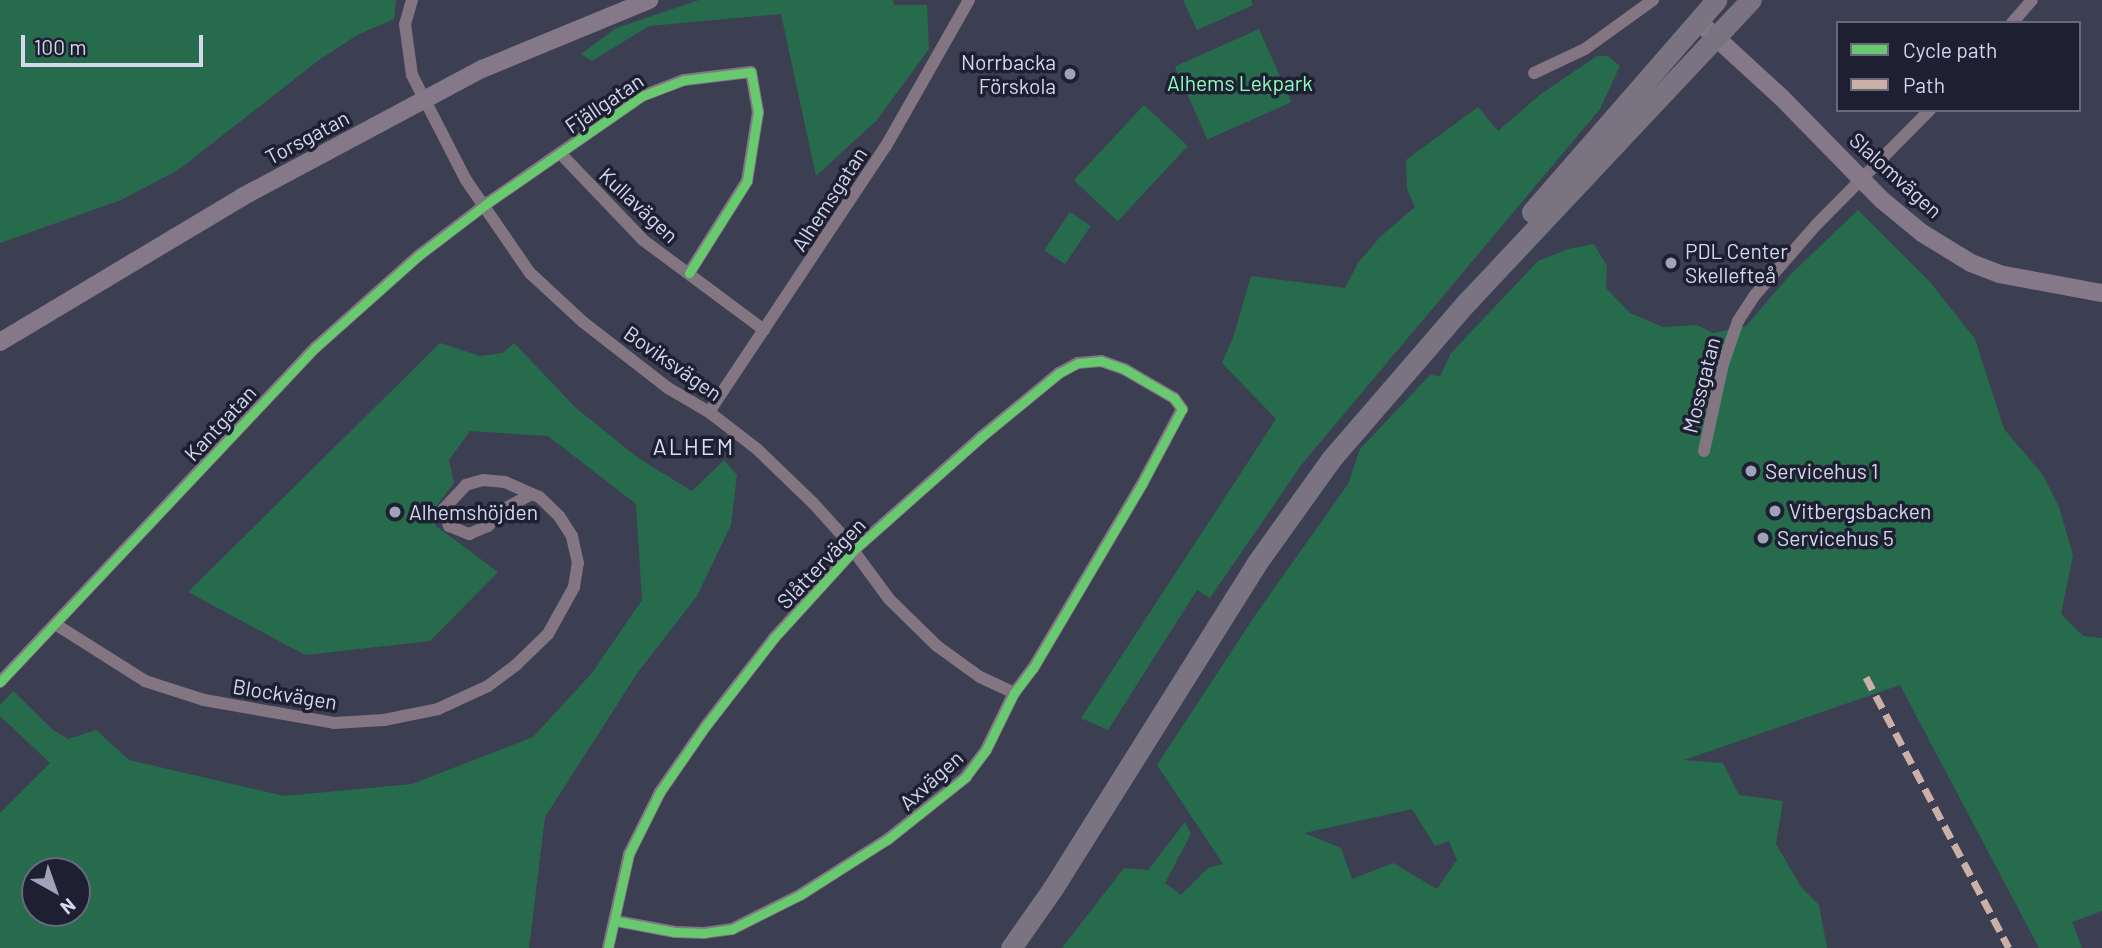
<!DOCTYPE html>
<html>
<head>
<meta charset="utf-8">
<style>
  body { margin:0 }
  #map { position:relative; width:2102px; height:948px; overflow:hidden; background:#3c3e52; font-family:Barlow,sans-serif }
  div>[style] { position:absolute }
  .green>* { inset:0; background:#266c4c; transform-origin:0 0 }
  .street>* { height:12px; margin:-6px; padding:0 6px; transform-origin:6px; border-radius:6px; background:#837582 }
  .secondary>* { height:18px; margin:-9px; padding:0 9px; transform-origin:9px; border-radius:9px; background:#857888 }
  .highway>* { height:21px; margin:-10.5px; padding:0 10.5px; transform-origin:10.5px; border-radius:10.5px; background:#7a7482 }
  .quiet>* { height:7px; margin-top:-3.5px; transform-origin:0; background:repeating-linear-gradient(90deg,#cab0a6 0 14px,transparent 0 21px) }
  .cycleway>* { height:9px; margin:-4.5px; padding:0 4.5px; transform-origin:4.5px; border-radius:4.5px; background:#67ca6e }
  .dots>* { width:19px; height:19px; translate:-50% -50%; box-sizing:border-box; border:4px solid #1e2031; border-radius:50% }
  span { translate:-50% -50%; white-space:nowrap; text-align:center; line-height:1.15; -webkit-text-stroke:7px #1e2031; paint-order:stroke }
  .poi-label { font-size:21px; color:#d4d8ef }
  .right { translate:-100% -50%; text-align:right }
  .left { translate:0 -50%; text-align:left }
  .park-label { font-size:21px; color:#8dfcbe }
  .street-label { font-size:21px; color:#d4d8ef }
  .neighbourhood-label { font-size:23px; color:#dadffb; letter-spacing:2px }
  .legend { position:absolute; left:1836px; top:21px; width:245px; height:91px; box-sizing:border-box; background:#1e2031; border:2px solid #676a7d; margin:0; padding:9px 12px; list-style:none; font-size:21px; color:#d4d8ef }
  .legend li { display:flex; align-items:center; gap:14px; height:35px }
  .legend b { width:35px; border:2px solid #676a7d }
  .north { position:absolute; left:21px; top:857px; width:70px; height:70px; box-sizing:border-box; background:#1e2031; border:2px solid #676a7d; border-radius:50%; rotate:140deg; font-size:19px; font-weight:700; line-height:28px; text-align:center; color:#d4d8ef }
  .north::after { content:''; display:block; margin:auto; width:24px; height:32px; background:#9fa2b8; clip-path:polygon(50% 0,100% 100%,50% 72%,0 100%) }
  .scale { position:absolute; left:21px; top:35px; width:182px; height:32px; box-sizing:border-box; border:4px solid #d4d8ef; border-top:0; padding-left:9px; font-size:21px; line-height:24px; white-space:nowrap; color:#d4d8ef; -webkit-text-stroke:5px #1e2031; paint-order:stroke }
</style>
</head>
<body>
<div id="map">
  <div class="green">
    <div style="clip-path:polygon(0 0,396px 0,394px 19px,359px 34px,319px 60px,178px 170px,121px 200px,0 243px)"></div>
    <div style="clip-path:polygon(699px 0,893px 0,894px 5px,927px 5px,929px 49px,876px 121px,816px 176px,781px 14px,649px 26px,592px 61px,581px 54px,616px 28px)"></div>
    <div style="clip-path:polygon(1183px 0,1251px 0,1253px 5px,1197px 30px)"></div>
    <div style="left:1259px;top:29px;width:80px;height:92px;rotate:66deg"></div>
    <div style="clip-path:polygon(1597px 56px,1608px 56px,1620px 66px,1600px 109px,1302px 464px,1210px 598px,1197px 590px,1108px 730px,1081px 718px,1276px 419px,1222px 363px,1233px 338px,1251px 276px,1345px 288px,1358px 263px,1380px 237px,1415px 207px,1407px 189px,1406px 160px,1478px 107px,1498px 131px,1541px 94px)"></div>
    <div style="left:1144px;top:105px;width:60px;height:103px;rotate:43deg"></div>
    <div style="clip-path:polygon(evenodd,1858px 210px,1930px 282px,1975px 339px,2004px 429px,2043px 475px,2059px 507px,2073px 555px,2061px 614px,2083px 636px,2102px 638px,2102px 911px,2072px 922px,2082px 948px,2039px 948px,1900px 685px,1684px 760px,1723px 763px,1739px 795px,1783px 801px,1776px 844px,1801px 887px,1819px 905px,1827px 948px,1062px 948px,1124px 868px,1148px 870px,1185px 822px,1191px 834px,1165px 883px,1181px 895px,1208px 868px,1223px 864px,1157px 765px,1256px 614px,1348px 484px,1360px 449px,1430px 375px,1440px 376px,1451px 353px,1538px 261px,1568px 249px,1594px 244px,1607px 266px,1606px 288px,1630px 313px,1663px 327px,1697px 325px,1713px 333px,1746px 326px,1790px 275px,1858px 210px,1412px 809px,1435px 846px,1449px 841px,1457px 860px,1437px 889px,1393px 863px,1352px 879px,1341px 848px,1304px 833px,1412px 809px)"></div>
    <div style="left:1070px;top:212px;width:25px;height:46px;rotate:34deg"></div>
    <div style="clip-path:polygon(evenodd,440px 343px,480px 356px,503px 353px,514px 343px,576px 408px,638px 458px,692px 491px,724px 460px,737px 475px,731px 525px,697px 596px,638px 672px,545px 817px,529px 948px,0 948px,0 813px,50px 763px,0 716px,0 705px,13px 691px,53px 730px,68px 739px,96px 730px,129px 760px,284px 796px,412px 784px,533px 737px,592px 673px,642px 600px,636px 504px,548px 436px,470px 431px,449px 460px,454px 483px,434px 509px,436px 526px,498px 572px,430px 641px,305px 655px,188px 592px,440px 343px,35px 871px,77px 871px,77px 913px,35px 913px,35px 871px)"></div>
  </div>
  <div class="street">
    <div style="left:412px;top:0;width:25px;rotate:106deg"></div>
    <div style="left:405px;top:24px;width:51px;rotate:82.2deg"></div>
    <div style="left:412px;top:75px;width:118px;rotate:62.8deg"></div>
    <div style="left:466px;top:180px;width:113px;rotate:55.5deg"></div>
    <div style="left:530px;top:273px;width:72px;rotate:42.8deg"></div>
    <div style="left:583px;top:322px;width:108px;rotate:37.8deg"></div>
    <div style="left:668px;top:388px;width:48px;rotate:30.3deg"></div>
    <div style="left:709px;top:412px;width:61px;rotate:37.6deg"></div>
    <div style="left:757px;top:449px;width:78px;rotate:44deg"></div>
    <div style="left:813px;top:503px;width:43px;rotate:47.8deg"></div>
    <div style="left:842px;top:535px;width:79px;rotate:53.7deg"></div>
    <div style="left:889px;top:599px;width:67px;rotate:44.4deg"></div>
    <div style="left:937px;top:646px;width:53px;rotate:35.8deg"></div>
    <div style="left:980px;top:677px;width:38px;rotate:25deg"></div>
    <div style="left:2012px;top:23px;width:30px;rotate:-49deg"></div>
    <div style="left:1534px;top:73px;width:56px;rotate:-25.2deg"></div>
    <div style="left:1585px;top:49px;width:84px;rotate:-35.8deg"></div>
    <div style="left:560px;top:153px;width:120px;rotate:46.3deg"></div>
    <div style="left:643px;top:240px;width:151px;rotate:36.6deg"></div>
    <div style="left:709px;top:412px;width:320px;rotate:-56.4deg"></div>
    <div style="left:886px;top:146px;width:168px;rotate:-60.4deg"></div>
    <div style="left:1704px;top:451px;width:89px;rotate:-77.7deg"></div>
    <div style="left:1723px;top:364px;width:46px;rotate:-70.8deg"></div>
    <div style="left:1738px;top:321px;width:31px;rotate:-57deg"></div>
    <div style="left:1755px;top:295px;width:94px;rotate:-48.9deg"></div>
    <div style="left:1817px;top:224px;width:161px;rotate:-45.3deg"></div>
    <div style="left:55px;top:624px;width:107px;rotate:32.3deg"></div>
    <div style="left:145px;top:681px;width:62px;rotate:17.9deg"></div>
    <div style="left:204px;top:700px;width:132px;rotate:10deg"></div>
    <div style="left:334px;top:723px;width:50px;rotate:-3.4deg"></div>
    <div style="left:384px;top:720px;width:55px;rotate:-11.5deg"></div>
    <div style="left:438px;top:709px;width:55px;rotate:-24.7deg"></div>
    <div style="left:488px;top:686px;width:36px;rotate:-37deg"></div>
    <div style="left:517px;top:664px;width:43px;rotate:-44.1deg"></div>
    <div style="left:548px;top:634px;width:54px;rotate:-61deg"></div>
    <div style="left:574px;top:587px;width:24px;rotate:-81deg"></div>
    <div style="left:578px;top:563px;width:28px;rotate:-103deg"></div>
    <div style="left:572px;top:536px;width:24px;rotate:-123deg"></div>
    <div style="left:559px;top:516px;width:28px;rotate:-136deg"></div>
    <div style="left:539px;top:497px;width:8px;rotate:-157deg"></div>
    <div style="left:532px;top:494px;width:30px;rotate:-156deg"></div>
    <div style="left:505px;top:482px;width:22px;rotate:-175deg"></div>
    <div style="left:483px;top:480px;width:18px;rotate:164deg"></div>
    <div style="left:466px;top:485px;width:33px;rotate:133deg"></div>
    <div style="left:444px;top:509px;width:18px;rotate:74deg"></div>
    <div style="left:449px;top:526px;width:22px;rotate:22deg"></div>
    <div style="left:469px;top:534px;width:21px;rotate:-23deg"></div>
    <div style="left:488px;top:526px;width:21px;rotate:-49deg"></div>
    <div style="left:502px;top:510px;width:34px;rotate:-28deg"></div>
    <div style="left:0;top:682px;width:461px;rotate:-46.7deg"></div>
    <div style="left:316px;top:347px;width:137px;rotate:-41.7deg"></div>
    <div style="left:418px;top:256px;width:89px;rotate:-37.3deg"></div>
    <div style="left:489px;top:202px;width:186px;rotate:-34.7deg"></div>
    <div style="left:642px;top:96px;width:45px;rotate:-20.9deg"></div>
    <div style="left:684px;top:80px;width:67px;rotate:-6.8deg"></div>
    <div style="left:751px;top:72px;width:41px;rotate:80.1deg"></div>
    <div style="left:758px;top:112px;width:70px;rotate:99.1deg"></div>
    <div style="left:747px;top:181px;width:109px;rotate:122.2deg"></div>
    <div style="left:608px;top:948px;width:96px;rotate:-77.4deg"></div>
    <div style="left:629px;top:854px;width:69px;rotate:-63.4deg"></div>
    <div style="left:660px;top:792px;width:79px;rotate:-55.3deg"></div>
    <div style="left:705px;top:727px;width:113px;rotate:-52.2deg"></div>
    <div style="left:774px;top:638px;width:119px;rotate:-47.7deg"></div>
    <div style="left:854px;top:550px;width:169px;rotate:-41.6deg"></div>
    <div style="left:980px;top:438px;width:102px;rotate:-39.4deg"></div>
    <div style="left:1059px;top:373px;width:21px;rotate:-28deg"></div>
    <div style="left:1078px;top:363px;width:23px;rotate:-5deg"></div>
    <div style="left:1101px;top:361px;width:24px;rotate:19deg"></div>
    <div style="left:1124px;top:369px;width:58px;rotate:30.1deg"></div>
    <div style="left:1174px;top:398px;width:14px;rotate:54deg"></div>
    <div style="left:1182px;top:409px;width:85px;rotate:118.1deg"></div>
    <div style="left:1142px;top:484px;width:214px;rotate:120.6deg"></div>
    <div style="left:1033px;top:668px;width:31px;rotate:127deg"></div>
    <div style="left:1014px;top:693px;width:64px;rotate:116.2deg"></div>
    <div style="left:986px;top:750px;width:34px;rotate:127deg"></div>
    <div style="left:966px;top:777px;width:100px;rotate:141.5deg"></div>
    <div style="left:888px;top:839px;width:104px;rotate:147.5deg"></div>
    <div style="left:800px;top:895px;width:76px;rotate:153.4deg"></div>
    <div style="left:732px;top:929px;width:28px;rotate:172deg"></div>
    <div style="left:704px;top:933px;width:29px;rotate:-178deg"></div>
    <div style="left:675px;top:932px;width:60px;rotate:-169.4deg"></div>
  </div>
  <div class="secondary">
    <div style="left:1698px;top:21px;width:113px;rotate:42.5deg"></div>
    <div style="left:1781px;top:97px;width:144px;rotate:45.6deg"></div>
    <div style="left:1882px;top:200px;width:52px;rotate:39.5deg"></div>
    <div style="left:1922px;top:233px;width:57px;rotate:31.5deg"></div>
    <div style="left:1971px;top:263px;width:30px;rotate:21deg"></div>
    <div style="left:1999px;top:274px;width:105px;rotate:10.5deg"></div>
    <div style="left:0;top:342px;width:282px;rotate:-30.9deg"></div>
    <div style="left:242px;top:197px;width:272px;rotate:-28.1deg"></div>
    <div style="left:482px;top:69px;width:181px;rotate:-22.4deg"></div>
  </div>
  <div class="highway">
    <div style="left:1532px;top:212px;width:281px;rotate:-49deg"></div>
    <div style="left:1011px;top:948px;width:73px;rotate:-55deg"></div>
    <div style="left:1053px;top:888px;width:382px;rotate:-57.9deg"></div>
    <div style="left:1256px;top:564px;width:130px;rotate:-54.4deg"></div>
    <div style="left:1332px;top:458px;width:205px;rotate:-49.2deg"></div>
    <div style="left:1466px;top:303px;width:416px;rotate:-46.8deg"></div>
  </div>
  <div class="quiet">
    <div style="left:1866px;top:677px;width:306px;rotate:62.2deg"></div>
  </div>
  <div class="cycleway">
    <div style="left:0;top:682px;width:461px;rotate:-46.7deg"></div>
    <div style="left:316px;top:347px;width:137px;rotate:-41.7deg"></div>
    <div style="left:418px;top:256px;width:89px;rotate:-37.3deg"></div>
    <div style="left:489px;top:202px;width:186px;rotate:-34.7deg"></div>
    <div style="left:642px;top:96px;width:45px;rotate:-20.9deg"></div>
    <div style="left:684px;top:80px;width:67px;rotate:-6.8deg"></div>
    <div style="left:751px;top:72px;width:41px;rotate:80.1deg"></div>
    <div style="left:758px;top:112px;width:70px;rotate:99.1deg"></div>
    <div style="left:747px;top:181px;width:109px;rotate:122.2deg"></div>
    <div style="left:608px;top:948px;width:96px;rotate:-77.4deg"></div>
    <div style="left:629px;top:854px;width:69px;rotate:-63.4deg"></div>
    <div style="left:660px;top:792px;width:79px;rotate:-55.3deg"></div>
    <div style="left:705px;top:727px;width:113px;rotate:-52.2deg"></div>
    <div style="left:774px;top:638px;width:119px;rotate:-47.7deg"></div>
    <div style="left:854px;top:550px;width:169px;rotate:-41.6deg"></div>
    <div style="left:980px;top:438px;width:102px;rotate:-39.4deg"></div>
    <div style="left:1059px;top:373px;width:21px;rotate:-28deg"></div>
    <div style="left:1078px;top:363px;width:23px;rotate:-5deg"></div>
    <div style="left:1101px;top:361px;width:24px;rotate:19deg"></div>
    <div style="left:1124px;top:369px;width:58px;rotate:30.1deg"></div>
    <div style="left:1174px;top:398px;width:14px;rotate:54deg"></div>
    <div style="left:1182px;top:409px;width:85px;rotate:118.1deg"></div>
    <div style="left:1142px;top:484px;width:214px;rotate:120.6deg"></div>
    <div style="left:1033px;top:668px;width:31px;rotate:127deg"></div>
    <div style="left:1014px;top:693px;width:64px;rotate:116.2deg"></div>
    <div style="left:986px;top:750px;width:34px;rotate:127deg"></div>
    <div style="left:966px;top:777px;width:100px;rotate:141.5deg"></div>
    <div style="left:888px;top:839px;width:104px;rotate:147.5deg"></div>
    <div style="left:800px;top:895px;width:76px;rotate:153.4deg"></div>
    <div style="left:732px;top:929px;width:28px;rotate:172deg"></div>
    <div style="left:704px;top:933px;width:29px;rotate:-178deg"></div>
    <div style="left:675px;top:932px;width:60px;rotate:-169.4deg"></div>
  </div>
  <div class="dots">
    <div style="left:1070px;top:74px;background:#9fa2b8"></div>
    <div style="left:1671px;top:263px;background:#9fa2b8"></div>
    <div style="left:1751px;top:471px;background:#9fa2b8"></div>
    <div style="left:1775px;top:511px;background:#9fa2b8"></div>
    <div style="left:395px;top:512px;background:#9fa2b8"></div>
    <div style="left:1763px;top:538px;background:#9fa2b8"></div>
  </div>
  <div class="poi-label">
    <span class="right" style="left:1056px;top:74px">Norrbacka<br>Förskola</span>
    <span class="left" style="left:1685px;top:263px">PDL Center<br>Skellefteå</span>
    <span class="left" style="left:1765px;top:471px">Servicehus 1</span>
    <span class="left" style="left:1789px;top:511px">Vitbergsbacken</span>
    <span class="left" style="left:409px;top:512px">Alhemshöjden</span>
    <span class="left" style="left:1777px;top:538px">Servicehus 5</span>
  </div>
  <div class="park-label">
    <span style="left:1240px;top:83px">Alhems Lekpark</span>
  </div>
  <div class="street-label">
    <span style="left:604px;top:103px;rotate:-34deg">Fjällgatan</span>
    <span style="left:307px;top:137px;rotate:-28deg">Torsgatan</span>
    <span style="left:1896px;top:175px;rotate:42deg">Slalomvägen</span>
    <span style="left:829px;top:199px;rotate:-57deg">Alhemsgatan</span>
    <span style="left:639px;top:205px;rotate:43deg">Kullavägen</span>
    <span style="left:673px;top:363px;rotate:35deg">Boviksvägen</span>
    <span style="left:1701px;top:385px;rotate:-76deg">Mossgatan</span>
    <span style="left:220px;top:423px;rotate:-47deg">Kantgatan</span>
    <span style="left:821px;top:563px;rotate:-46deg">Slåttervägen</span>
    <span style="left:285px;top:694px;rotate:9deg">Blockvägen</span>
    <span style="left:931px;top:780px;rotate:-42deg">Axvägen</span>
  </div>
  <div class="neighbourhood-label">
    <span style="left:694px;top:446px">ALHEM</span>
  </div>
  <ul class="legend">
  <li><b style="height:9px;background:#67ca6e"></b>Cycle path</li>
  <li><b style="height:9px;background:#cab0a6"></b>Path</li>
  </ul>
  <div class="north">N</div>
  <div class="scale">100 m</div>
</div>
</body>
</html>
